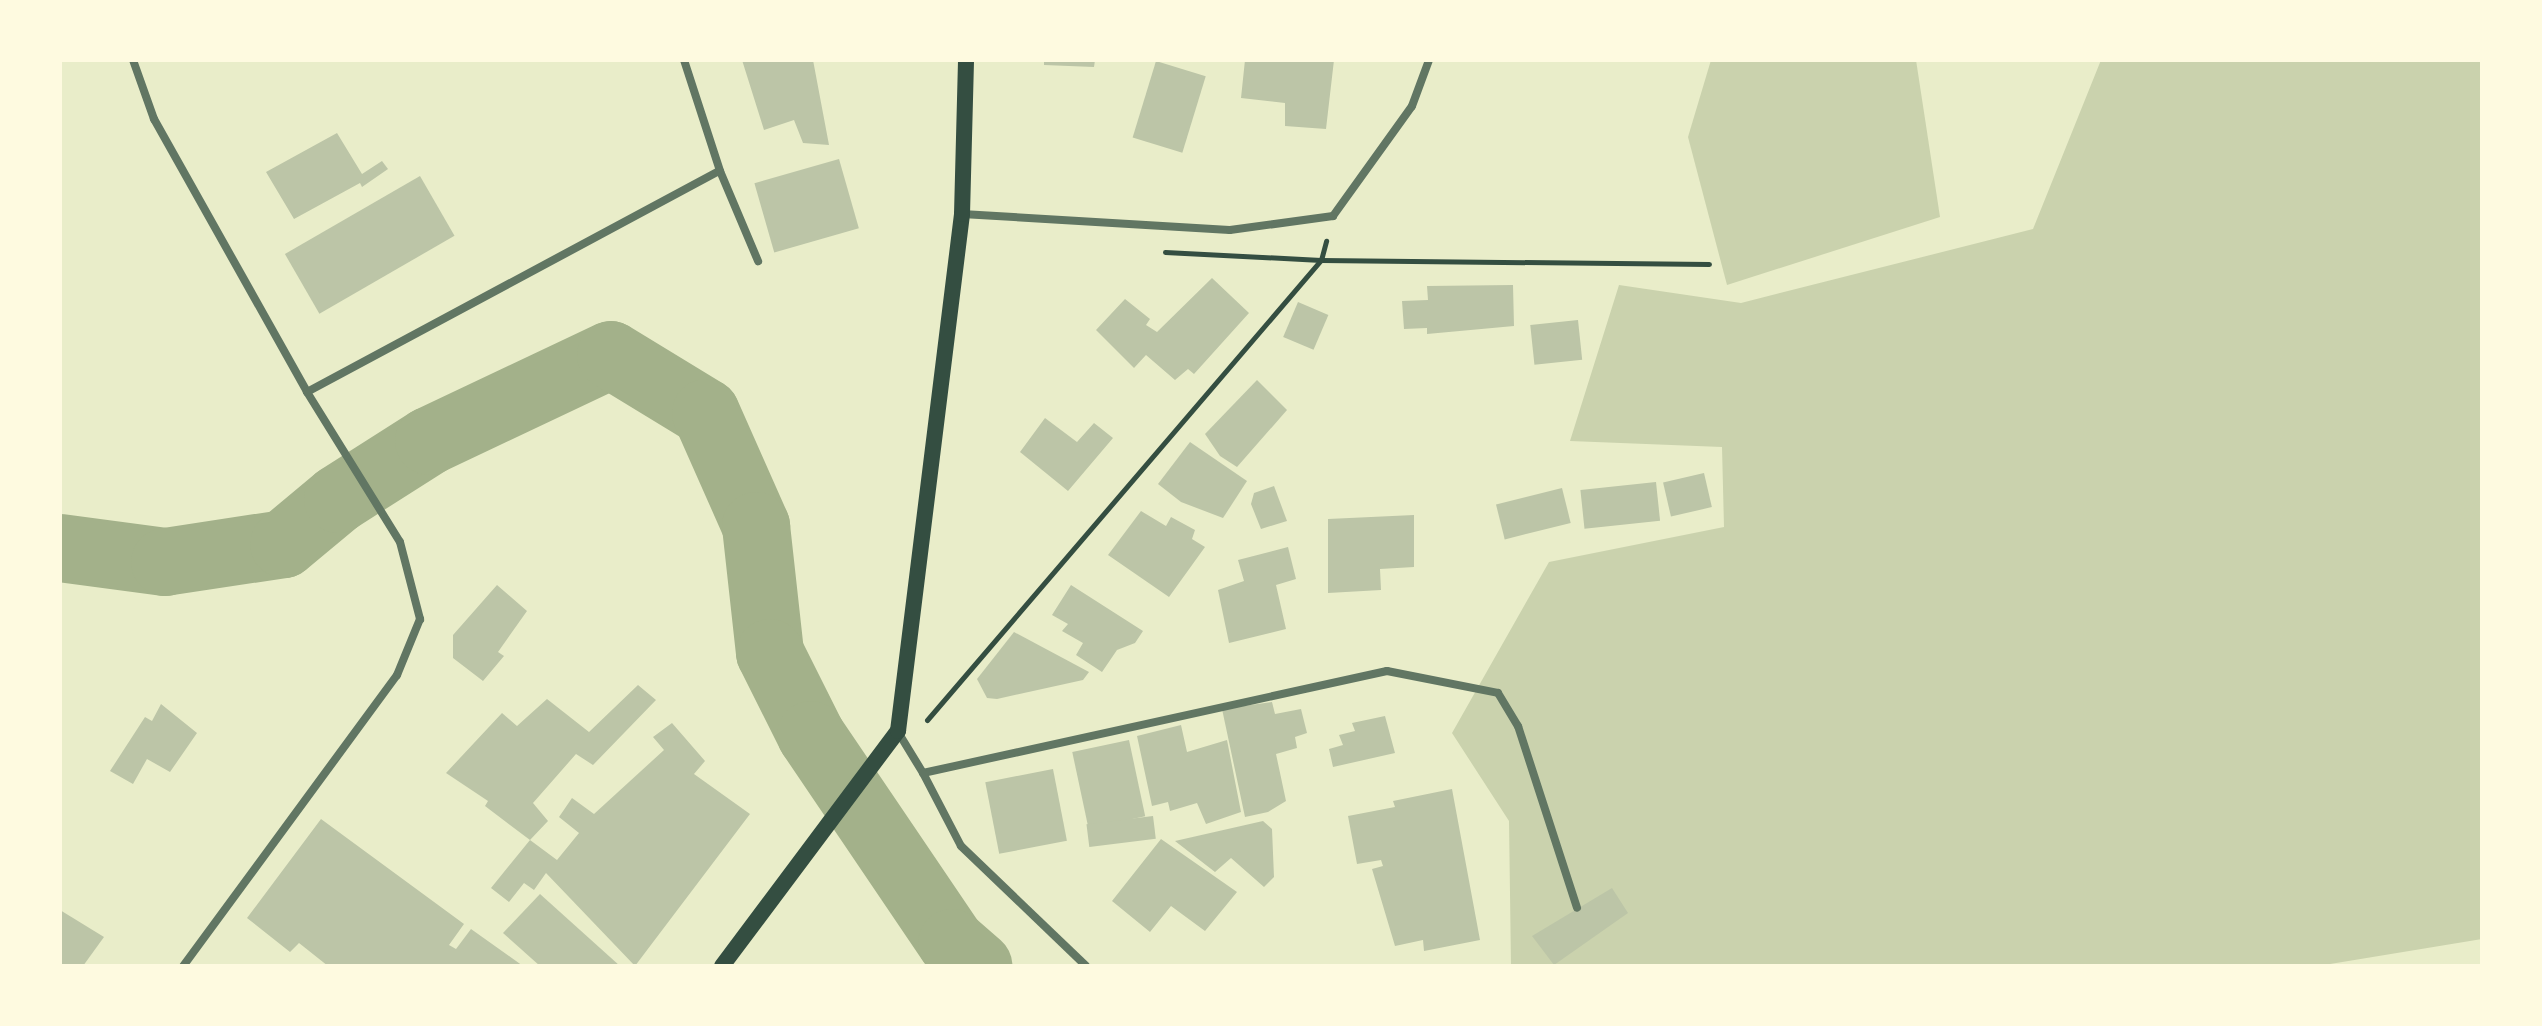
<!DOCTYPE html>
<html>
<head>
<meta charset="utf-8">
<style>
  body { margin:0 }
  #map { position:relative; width:2542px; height:1026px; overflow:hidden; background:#e9edc9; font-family:Spectral,serif }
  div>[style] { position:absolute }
  .green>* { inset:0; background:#cad2ad }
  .river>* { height:68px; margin:-34px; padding:0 34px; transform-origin:34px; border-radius:34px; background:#a3b18a }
  .building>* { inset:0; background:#bcc5a7; transform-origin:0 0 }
  .path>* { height:5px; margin:-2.5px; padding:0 2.5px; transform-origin:2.5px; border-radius:2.5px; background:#344e41 }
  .minor>* { height:8px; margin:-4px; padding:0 4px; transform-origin:4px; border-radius:4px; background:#617663 }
  .secondary>* { height:16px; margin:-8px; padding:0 8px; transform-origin:8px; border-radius:8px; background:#344e41 }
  span { translate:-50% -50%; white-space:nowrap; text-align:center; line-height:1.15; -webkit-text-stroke:8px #fefae0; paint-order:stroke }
  .frame { position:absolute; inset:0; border:62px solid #fefae0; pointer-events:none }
</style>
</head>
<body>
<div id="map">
  <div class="green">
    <div style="clip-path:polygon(1711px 60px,1916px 60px,1940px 217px,1727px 285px,1688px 137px)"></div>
    <div style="clip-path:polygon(2101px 60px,2482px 60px,2482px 939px,2318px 966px,1511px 966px,1509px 821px,1452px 733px,1549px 562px,1724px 527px,1722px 447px,1570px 441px,1619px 285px,1741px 303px,2033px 229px)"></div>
  </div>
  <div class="river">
    <div style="left:60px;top:548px;width:106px;rotate:7.6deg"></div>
    <div style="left:165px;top:562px;width:120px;rotate:-8.6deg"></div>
    <div style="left:284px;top:544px;width:70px;rotate:-39.8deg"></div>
    <div style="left:338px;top:499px;width:108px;rotate:-32.5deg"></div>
    <div style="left:429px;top:441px;width:201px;rotate:-25.3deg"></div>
    <div style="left:611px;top:355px;width:111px;rotate:31.4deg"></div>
    <div style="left:706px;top:413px;width:124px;rotate:66.1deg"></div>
    <div style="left:756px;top:526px;width:128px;rotate:83.7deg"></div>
    <div style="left:770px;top:653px;width:92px;rotate:63.4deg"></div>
    <div style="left:811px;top:735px;width:251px;rotate:55.9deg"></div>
    <div style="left:952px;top:943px;width:35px;rotate:41deg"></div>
  </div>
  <div class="building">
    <div style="clip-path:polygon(742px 60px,813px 60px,829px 145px,803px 143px,794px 120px,764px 130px)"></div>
    <div style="clip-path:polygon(1044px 60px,1095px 60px,1094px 67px,1044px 65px)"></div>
    <div style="clip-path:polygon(1245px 60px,1334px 60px,1326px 129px,1285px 126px,1285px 103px,1241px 98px)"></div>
    <div style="left:1156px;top:61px;width:52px;height:80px;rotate:17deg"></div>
    <div style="clip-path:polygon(337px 133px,362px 174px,382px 161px,388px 169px,362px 187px,360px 183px,294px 219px,266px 172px)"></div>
    <div style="left:839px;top:159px;width:72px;height:88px;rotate:74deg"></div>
    <div style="left:420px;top:176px;width:69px;height:156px;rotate:60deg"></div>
    <div style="clip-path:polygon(1212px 278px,1249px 313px,1194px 374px,1188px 369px,1175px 380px,1146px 355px,1134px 368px,1096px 330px,1125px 299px,1150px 319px,1146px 325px,1157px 332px)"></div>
    <div style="clip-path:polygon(1513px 285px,1514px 326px,1427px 334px,1427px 328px,1404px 329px,1402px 301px,1428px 300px,1427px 286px)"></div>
    <div style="left:1298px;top:302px;width:33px;height:38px;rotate:23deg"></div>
    <div style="left:1578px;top:320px;width:40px;height:48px;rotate:84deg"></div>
    <div style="clip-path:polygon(1257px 380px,1287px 410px,1237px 467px,1220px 456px,1205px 434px)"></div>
    <div style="clip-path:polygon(1045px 418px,1077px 442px,1094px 423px,1113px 438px,1068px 491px,1020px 452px)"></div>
    <div style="clip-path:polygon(1190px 442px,1247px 481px,1223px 518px,1181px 502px,1158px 484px)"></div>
    <div style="left:1704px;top:473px;width:35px;height:42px;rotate:77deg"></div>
    <div style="left:1656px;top:482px;width:39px;height:76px;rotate:84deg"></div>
    <div style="clip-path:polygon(1274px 486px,1287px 521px,1261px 529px,1251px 504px,1254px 493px)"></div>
    <div style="left:1562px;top:488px;width:36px;height:68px;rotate:76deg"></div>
    <div style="clip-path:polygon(1141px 511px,1166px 526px,1171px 517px,1195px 530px,1192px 539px,1205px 547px,1169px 597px,1108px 555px)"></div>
    <div style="clip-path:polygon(1414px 515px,1414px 567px,1380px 569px,1381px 590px,1328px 593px,1328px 519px)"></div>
    <div style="clip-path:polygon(1288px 547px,1296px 579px,1276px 585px,1286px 629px,1229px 643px,1218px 590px,1244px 581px,1238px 560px)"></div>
    <div style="clip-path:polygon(497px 585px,527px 611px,498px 652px,504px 656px,483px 681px,453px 658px,453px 635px)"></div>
    <div style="clip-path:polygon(1071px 585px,1143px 631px,1135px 643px,1117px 650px,1102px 672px,1076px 655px,1083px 643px,1062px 631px,1068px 624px,1052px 615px)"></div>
    <div style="clip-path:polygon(1014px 632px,1089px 672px,1083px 680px,997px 699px,987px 698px,977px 679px)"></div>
    <div style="clip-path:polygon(638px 685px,656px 700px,593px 765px,576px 754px,533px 803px,548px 821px,530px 840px,485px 806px,488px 801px,446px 773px,502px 713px,517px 726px,547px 699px,589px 732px)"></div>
    <div style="clip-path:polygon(1272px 702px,1275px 714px,1301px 709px,1307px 733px,1295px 737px,1297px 748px,1276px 754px,1286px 801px,1268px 812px,1245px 817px,1222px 709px)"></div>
    <div style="clip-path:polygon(161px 704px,197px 733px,170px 772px,147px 759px,133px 784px,110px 771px,145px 717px,152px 721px)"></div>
    <div style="clip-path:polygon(1385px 716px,1395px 753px,1333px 767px,1329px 749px,1343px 745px,1339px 735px,1355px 731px,1352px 723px)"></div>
    <div style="clip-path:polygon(672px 723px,705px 761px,694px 774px,750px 814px,635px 966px,546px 873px,534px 890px,524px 883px,509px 902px,491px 888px,530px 840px,557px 860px,579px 833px,559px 817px,572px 798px,594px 814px,664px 750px,653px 737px)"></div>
    <div style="clip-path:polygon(1181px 725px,1187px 752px,1227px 740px,1241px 812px,1206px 824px,1197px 803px,1170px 811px,1168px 802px,1152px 806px,1137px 736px)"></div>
    <div style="left:1129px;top:740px;width:78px;height:58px;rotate:78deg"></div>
    <div style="left:1053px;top:769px;width:73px;height:69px;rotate:79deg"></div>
    <div style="clip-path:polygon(1452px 789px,1480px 940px,1424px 951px,1423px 940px,1395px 946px,1372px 869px,1383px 866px,1381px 860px,1357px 864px,1348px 816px,1395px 807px,1393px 801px)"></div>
    <div style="left:1153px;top:816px;width:23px;height:67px;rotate:83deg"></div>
    <div style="clip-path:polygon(321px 819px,464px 924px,449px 945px,456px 949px,471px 929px,523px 966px,328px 966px,299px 943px,290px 952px,247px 918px)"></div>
    <div style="clip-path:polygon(1263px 821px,1272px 829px,1274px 877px,1264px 887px,1231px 858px,1215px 872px,1175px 841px)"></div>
    <div style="clip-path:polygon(1161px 839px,1237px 892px,1205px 931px,1171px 906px,1150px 932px,1112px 901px)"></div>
    <div style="clip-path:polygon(1612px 888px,1628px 913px,1554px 965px,1532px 936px)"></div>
    <div style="clip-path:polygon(540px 894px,620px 966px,540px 966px,503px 933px)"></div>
    <div style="clip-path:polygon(60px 910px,104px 937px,83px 966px,60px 966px)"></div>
  </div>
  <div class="path">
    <div style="left:1165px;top:252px;width:156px;rotate:2.9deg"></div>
    <div style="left:1321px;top:260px;width:388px;rotate:0.6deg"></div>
    <div style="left:927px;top:720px;width:606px;rotate:-49.42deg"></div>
    <div style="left:1321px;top:260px;width:20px;rotate:-75deg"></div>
  </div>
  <div class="minor">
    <div style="left:133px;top:60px;width:63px;rotate:70.4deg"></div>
    <div style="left:154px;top:119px;width:313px;rotate:60.7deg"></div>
    <div style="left:307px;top:392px;width:176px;rotate:58.2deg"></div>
    <div style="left:400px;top:542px;width:80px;rotate:75.4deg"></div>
    <div style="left:420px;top:619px;width:61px;rotate:112.3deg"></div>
    <div style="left:397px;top:675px;width:361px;rotate:126.3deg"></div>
    <div style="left:684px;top:60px;width:117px;rotate:72deg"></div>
    <div style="left:720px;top:171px;width:98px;rotate:67.1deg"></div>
    <div style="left:962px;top:214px;width:268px;rotate:3.4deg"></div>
    <div style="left:1230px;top:230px;width:104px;rotate:-7.7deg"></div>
    <div style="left:1333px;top:216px;width:135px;rotate:-54.3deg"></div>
    <div style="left:1412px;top:106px;width:49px;rotate:-69.7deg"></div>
    <div style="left:307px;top:392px;width:468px;rotate:-28.2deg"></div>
    <div style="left:898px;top:732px;width:48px;rotate:58.6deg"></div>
    <div style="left:923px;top:773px;width:475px;rotate:-12.4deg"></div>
    <div style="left:1387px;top:671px;width:113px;rotate:11.2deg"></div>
    <div style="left:1498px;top:693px;width:39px;rotate:59deg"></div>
    <div style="left:1518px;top:726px;width:191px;rotate:72deg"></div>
    <div style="left:923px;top:773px;width:82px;rotate:62.5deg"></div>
    <div style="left:961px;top:846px;width:173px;rotate:43.8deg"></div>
  </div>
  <div class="secondary">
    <div style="left:722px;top:966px;width:294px;rotate:-53.2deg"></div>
    <div style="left:898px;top:731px;width:521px;rotate:-82.94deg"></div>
    <div style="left:962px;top:214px;width:154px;rotate:-88.5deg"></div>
  </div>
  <div class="frame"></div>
</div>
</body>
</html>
